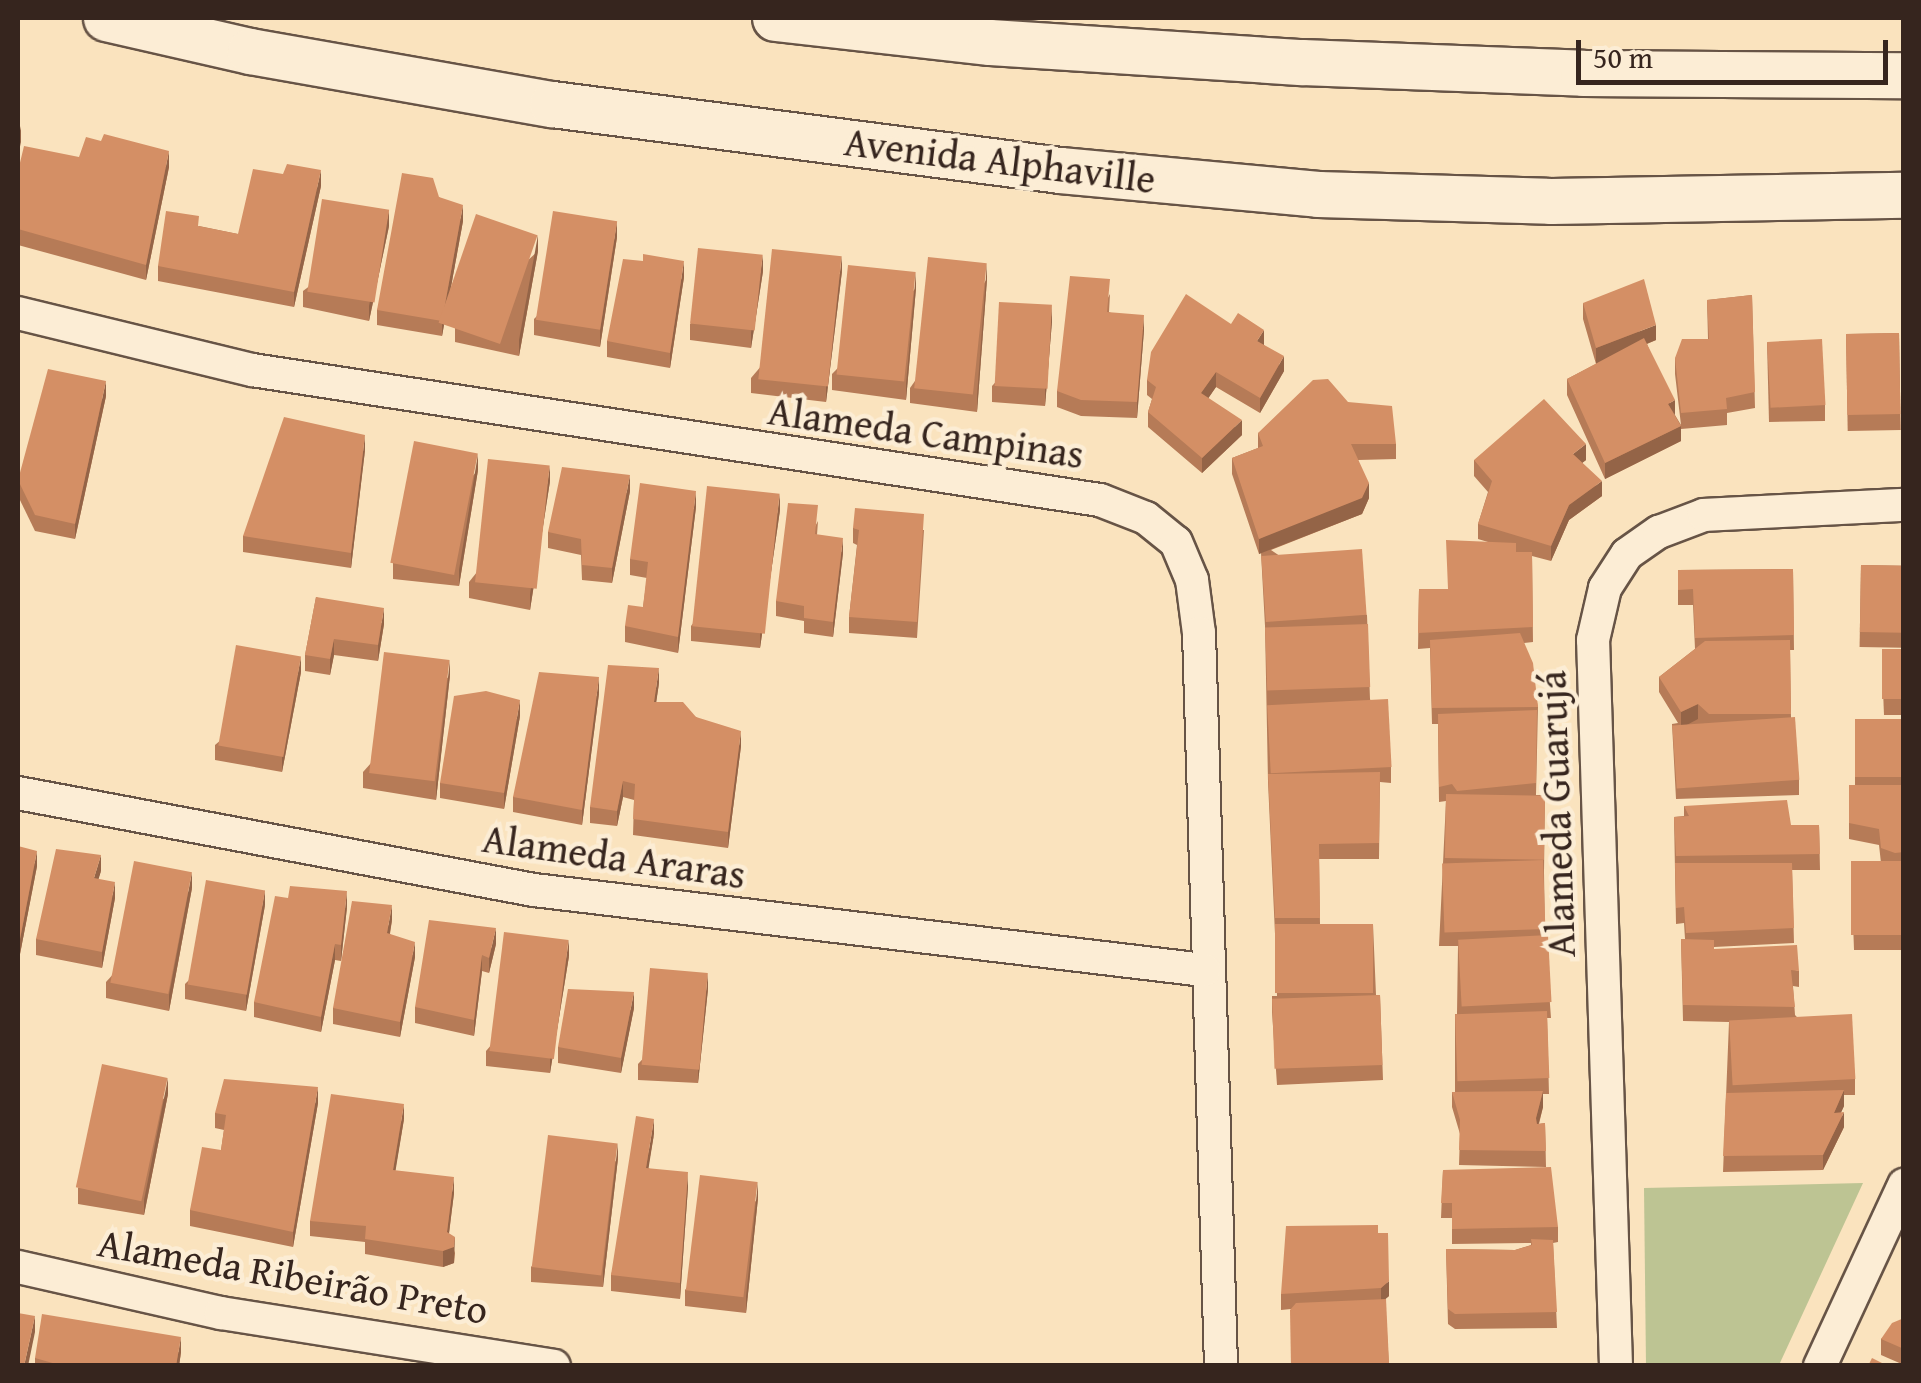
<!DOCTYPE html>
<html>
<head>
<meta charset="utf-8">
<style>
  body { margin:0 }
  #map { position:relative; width:1921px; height:1383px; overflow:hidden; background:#fae3be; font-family:"Gentium Book Plus",serif }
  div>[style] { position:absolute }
  .green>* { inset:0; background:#bdc493 }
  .roads { filter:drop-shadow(2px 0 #675446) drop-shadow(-2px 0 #675446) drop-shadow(0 2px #675446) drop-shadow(0 -2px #675446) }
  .street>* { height:32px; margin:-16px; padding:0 16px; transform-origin:16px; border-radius:16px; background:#fcedd5 }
  .secondary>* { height:45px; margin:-22.5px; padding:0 22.5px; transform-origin:22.5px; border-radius:22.5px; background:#fcedd5 }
  .wall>* { inset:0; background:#b67b57; transform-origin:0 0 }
  .shaded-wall>* { inset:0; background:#946447 }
  .building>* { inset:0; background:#d48f65; transform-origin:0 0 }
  span { translate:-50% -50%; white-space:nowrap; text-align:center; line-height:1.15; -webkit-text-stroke:9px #fcedd5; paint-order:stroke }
  .street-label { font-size:40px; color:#36251e }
  .frame { position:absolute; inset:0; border:20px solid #36251e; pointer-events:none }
  .scale { position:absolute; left:1576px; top:40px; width:312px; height:45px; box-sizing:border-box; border:5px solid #36251e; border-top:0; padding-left:12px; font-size:30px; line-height:35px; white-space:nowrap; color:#36251e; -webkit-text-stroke:8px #fcedd5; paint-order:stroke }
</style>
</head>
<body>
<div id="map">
  <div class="green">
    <div style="clip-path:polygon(1863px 1183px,1779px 1365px,1646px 1365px,1644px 1188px)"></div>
  </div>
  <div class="roads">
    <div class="street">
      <div style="left:18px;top:313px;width:241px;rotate:13.7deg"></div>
      <div style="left:252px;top:370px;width:858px;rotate:8.72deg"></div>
      <div style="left:1100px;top:500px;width:49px;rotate:21.4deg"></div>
      <div style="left:1146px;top:518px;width:38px;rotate:39deg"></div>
      <div style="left:1176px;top:542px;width:41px;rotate:67.2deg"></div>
      <div style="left:1192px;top:580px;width:53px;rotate:82.5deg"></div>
      <div style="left:1199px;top:633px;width:733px;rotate:88.28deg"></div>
      <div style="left:18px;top:793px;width:525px;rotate:10.65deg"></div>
      <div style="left:534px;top:890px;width:675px;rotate:6.81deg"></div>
      <div style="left:18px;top:1267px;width:208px;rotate:12.8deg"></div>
      <div style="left:221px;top:1313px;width:337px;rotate:9deg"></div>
      <div style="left:1616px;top:1366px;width:726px;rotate:-91.81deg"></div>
      <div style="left:1593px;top:640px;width:53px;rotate:-77deg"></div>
      <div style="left:1605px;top:588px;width:40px;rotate:-57.1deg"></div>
      <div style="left:1627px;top:554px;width:39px;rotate:-35deg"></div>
      <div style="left:1659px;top:532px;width:48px;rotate:-20.7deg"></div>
      <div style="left:1704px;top:515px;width:200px;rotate:-2.9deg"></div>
      <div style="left:1820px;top:1366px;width:200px;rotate:-65.1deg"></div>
    </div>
    <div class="secondary">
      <div style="left:106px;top:18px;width:148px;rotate:12.9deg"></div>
      <div style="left:250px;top:51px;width:307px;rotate:10deg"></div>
      <div style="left:552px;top:104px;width:512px;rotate:7.4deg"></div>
      <div style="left:1060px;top:170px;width:259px;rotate:5.3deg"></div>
      <div style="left:1318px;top:194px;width:233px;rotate:1.7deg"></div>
      <div style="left:1551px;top:201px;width:353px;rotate:-1deg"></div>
      <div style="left:775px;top:18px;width:216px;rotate:6.4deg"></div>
      <div style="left:990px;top:42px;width:313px;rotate:3.7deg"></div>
      <div style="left:1302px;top:62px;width:281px;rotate:2.2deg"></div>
      <div style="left:1583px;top:73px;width:321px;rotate:0.4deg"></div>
    </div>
  </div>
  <div class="wall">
    <div style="clip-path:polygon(79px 157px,169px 167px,146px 280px,18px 245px,18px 171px)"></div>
    <div style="clip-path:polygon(321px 186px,294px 307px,158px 281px,158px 266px,199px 226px,238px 234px)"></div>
    <div style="clip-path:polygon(439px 197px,463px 221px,442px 336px,377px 325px,377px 310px)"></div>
    <div style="clip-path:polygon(389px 226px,369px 321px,303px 307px,303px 291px)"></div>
    <div style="clip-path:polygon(617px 237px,600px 347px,534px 335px,534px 319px)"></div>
    <div style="clip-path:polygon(538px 251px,519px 356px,455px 342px,455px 327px)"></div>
    <div style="clip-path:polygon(763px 271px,751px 348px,690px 340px,690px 324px)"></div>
    <div style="clip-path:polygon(842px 271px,826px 402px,751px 393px,751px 378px)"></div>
    <div style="clip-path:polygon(684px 277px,670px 368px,607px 357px,607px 341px)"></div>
    <div style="clip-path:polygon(987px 279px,977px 412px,910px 403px,910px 388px)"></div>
    <div style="clip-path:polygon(916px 288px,906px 400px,832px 390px,832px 374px)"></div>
    <div style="clip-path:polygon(1110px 294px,1109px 312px,1144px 330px,1137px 418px,1081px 416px,1057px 407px,1057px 391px)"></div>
    <div style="clip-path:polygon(1752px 295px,1755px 408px,1727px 413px,1727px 425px,1681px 429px,1681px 441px,1605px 479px,1567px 395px,1567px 379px,1596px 364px,1583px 319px,1583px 303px,1656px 340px,1647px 344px,1675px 415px,1681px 425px,1675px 374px,1675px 358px,1708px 339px,1707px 300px)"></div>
    <div style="clip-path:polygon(1052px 321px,1045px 406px,992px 402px,992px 386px)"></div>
    <div style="clip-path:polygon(1231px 324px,1264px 345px,1284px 371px,1260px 413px,1216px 387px,1208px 398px,1242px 435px,1202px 473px,1148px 427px,1148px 412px,1152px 399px,1147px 395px,1147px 380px)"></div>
    <div style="left:1899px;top:333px;width:97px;height:53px;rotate:89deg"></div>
    <div style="clip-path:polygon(1767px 342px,1825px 405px,1825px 421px,1769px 422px)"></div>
    <div style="clip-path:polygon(106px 396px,75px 539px,35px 531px,18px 496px,18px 480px)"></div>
    <div style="clip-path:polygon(1348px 402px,1396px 444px,1396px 459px,1358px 460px,1369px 498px,1362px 514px,1271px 550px,1367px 615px,1370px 699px,1391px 767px,1391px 783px,1380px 782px,1379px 859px,1319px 859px,1320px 924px,1373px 924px,1376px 995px,1380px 995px,1383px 1080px,1277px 1085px,1272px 1012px,1272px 996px,1277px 996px,1275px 934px,1268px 782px,1265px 626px,1261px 553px,1259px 554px,1232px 474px,1232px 458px,1258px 448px,1258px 433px)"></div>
    <div style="clip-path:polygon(365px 450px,351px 568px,243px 552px,243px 536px)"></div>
    <div style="clip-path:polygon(1474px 460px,1586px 460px,1582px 463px,1602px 496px,1569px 520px,1551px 561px,1532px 556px,1533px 642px,1524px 643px,1538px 707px,1536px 795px,1545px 795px,1544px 872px,1545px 935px,1551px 1018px,1547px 1018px,1549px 1094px,1543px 1094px,1543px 1107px,1539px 1124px,1545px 1123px,1546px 1167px,1459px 1165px,1460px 1134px,1452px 1107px,1452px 1092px,1455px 1092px,1455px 1014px,1457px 1014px,1458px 946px,1439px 946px,1446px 801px,1439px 802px,1438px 724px,1432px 724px,1430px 648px,1418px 649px,1419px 589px,1448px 589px,1488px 542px,1478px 539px,1478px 524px,1488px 492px,1474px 476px)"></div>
    <div style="clip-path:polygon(478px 470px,459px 586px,393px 579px,393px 563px)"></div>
    <div style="clip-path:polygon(550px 481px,530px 610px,469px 598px,469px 582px)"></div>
    <div style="clip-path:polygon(630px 491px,612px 583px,582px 580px,581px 555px,548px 548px,548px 532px)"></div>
    <div style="clip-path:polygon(696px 507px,678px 653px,625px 642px,625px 626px,643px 607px,647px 578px,630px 575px,630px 559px)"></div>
    <div style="clip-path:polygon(780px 510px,760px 648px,691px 641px,691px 626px)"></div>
    <div style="clip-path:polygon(818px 521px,817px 535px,843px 553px,833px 637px,804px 633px,804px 621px,776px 616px,776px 601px)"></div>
    <div style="clip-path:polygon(853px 528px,924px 530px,917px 638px,849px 633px,849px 617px,857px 545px,853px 543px)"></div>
    <div style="left:1861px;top:565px;width:43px;height:82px;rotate:1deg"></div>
    <div style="clip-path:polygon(1793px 569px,1794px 650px,1790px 650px,1791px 718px,1799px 780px,1799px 795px,1676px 799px,1672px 724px,1678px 723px,1659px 692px,1659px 677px,1695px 649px,1693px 605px,1678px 605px,1678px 570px)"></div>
    <div style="clip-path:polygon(316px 597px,384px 624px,378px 661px,334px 655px,330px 675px,305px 671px,305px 655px)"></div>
    <div style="clip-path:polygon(1904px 649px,1904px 715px,1884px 715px,1882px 666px)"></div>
    <div style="clip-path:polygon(301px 672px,282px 772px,215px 760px,215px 745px)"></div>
    <div style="clip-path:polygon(450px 675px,436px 800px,363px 788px,363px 772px)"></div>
    <div style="clip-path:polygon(659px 683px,656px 702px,696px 717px,741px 746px,728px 848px,633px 835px,634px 800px,623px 797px,617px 826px,590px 823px,590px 807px)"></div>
    <div style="clip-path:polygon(599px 693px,582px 825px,513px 812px,513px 797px)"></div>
    <div style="clip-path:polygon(520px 716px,504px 809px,440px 798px,440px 783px)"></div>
    <div style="clip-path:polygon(1904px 719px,1904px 950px,1854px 950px,1851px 866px,1881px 863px,1879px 845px,1849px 839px,1849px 785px,1855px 785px,1855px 721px)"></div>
    <div style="clip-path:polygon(1684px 806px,1791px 825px,1819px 825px,1820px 870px,1792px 870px,1794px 943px,1714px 947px,1714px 949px,1799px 971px,1799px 987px,1793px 986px,1795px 1015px,1855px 1079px,1855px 1095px,1844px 1095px,1844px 1106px,1841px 1112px,1844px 1127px,1823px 1170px,1723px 1172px,1729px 1022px,1683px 1021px,1681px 939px,1685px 939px,1684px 923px,1676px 924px,1674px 817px,1684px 816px)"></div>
    <div style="clip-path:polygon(18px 846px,37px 866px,20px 954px,18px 954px)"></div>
    <div style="clip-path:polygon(101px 871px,98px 879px,115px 898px,102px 968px,36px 955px,36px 939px)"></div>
    <div style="clip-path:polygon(192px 888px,169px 1011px,106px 998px,106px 982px)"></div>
    <div style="clip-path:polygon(265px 905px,246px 1011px,185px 999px,185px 984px)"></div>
    <div style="clip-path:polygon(347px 907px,341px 961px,335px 960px,321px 1032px,254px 1017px,254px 1002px)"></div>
    <div style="clip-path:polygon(392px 920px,390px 934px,415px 957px,400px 1037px,333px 1024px,333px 1008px)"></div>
    <div style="clip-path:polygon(496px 944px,489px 973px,482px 971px,474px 1036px,415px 1023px,415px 1007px)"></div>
    <div style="clip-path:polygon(569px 956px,550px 1073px,486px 1066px,486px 1051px)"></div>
    <div style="clip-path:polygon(708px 989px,698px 1083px,638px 1080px,638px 1064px)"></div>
    <div style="clip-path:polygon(634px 1008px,621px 1073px,558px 1063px,558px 1047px)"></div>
    <div style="clip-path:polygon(168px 1094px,144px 1215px,78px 1204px,78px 1188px)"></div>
    <div style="clip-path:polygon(318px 1103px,293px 1247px,190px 1226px,190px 1210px,221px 1150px,224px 1130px,215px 1128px,215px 1113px)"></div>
    <div style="clip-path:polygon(404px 1119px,395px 1171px,454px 1193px,449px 1234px,455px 1253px,454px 1263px,443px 1267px,365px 1254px,365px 1242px,310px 1236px,310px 1221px)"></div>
    <div style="clip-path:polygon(654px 1134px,648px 1168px,688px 1187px,680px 1299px,611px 1291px,611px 1275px)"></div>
    <div style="clip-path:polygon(618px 1158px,603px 1287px,531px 1282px,531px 1267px)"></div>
    <div style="clip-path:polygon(1443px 1170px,1558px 1227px,1558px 1242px,1553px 1243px,1557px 1328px,1455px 1329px,1448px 1324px,1446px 1249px,1515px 1250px,1531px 1245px,1531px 1243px,1452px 1244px,1452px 1218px,1441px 1218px)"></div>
    <div style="clip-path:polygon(758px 1198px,746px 1313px,685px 1306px,685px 1290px)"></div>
    <div style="clip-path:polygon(1378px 1233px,1389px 1296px,1385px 1299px,1389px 1366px,1291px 1366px,1291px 1309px,1281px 1310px,1281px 1294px)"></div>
    <div style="clip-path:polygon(1904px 1318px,1904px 1365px,1881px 1355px,1881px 1339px)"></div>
    <div style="clip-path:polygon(181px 1352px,179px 1366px,35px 1366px,35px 1358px)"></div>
  </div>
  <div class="shaded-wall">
    <div style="clip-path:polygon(21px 126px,21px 142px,18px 156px,18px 140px)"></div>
    <div style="clip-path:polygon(169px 151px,169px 167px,146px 280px,146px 265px)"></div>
    <div style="clip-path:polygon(321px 170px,321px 186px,294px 307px,294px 292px)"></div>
    <div style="clip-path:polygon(463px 205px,463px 221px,442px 336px,442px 321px)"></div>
    <div style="clip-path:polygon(389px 210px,389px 226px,369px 321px,369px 306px)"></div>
    <div style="clip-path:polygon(617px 221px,617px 237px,600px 347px,600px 331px)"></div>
    <div style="clip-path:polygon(538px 235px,538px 251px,519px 356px,519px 340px)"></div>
    <div style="clip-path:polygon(763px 255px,763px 271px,751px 348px,751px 333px)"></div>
    <div style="clip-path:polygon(842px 256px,842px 271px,826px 402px,826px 386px)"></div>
    <div style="clip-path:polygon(684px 261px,684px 277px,670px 368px,670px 353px)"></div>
    <div style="clip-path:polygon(987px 263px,987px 279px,977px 412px,977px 396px)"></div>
    <div style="clip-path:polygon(916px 272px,916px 288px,906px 400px,906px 384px)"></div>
    <div style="clip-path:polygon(1052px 305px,1052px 321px,1045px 406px,1045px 390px)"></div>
    <div style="clip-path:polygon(1144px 315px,1144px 330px,1137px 418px,1137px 402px)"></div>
    <div style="clip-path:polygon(1656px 325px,1656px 340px,1596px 364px,1596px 348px)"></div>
    <div style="clip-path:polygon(1264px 330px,1264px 346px,1257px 341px)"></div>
    <div style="clip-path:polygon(1284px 356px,1284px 371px,1260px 413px,1260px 398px)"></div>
    <div style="clip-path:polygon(1216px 372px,1216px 387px,1201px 409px,1201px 393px)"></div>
    <div style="clip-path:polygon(106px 381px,106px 396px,75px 539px,75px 524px)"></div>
    <div style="clip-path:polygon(1675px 400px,1675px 415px,1668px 404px)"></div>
    <div style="clip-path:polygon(1242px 420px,1242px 435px,1202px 473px,1202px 458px)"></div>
    <div style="clip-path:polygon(1681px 426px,1681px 441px,1605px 479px,1605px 463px)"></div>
    <div style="clip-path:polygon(365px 435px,365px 450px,351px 568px,351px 553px)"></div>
    <div style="clip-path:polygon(1586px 444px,1586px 460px,1573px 470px,1573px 454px)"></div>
    <div style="clip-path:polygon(478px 454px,478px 470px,459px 586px,459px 570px)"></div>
    <div style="clip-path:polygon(550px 466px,550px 481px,530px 610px,530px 594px)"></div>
    <div style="clip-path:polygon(630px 475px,630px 491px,612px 583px,612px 568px)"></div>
    <div style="clip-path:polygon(1602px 481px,1602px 496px,1569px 520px,1551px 561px,1551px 546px,1569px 505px)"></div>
    <div style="clip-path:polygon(1369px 483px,1369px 498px,1362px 514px,1259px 554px,1259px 539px)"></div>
    <div style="clip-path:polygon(696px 491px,696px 507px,678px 653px,678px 637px)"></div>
    <div style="clip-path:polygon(780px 494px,780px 510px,760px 648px,760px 633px)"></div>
    <div style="clip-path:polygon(843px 538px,843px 553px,833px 637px,833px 622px)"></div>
    <div style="clip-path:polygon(384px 608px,384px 624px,378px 661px,378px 645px)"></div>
    <div style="clip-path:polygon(334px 639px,334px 655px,330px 675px,330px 659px)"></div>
    <div style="clip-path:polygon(301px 657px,301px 672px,282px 772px,282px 756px)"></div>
    <div style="clip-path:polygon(450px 660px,450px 675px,436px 800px,436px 784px)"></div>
    <div style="clip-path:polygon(659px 668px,659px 683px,654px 718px,654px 702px)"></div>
    <div style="clip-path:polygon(599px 677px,599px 693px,582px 825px,582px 810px)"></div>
    <div style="clip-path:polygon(520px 700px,520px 716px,504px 809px,504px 793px)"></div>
    <div style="clip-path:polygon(1698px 704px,1698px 719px,1681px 728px,1681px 712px)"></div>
    <div style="clip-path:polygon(741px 731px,741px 746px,728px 848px,728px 832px)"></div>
    <div style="clip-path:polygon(623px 781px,623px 797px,617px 826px,617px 811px)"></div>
    <div style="clip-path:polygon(37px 851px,37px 866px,20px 954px,20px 939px)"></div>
    <div style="clip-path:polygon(101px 855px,101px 871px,94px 894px,94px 878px)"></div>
    <div style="clip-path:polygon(192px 872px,192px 888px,169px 1011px,169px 995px)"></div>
    <div style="clip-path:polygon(115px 882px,115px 898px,102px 968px,102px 952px)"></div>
    <div style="clip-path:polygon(265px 890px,265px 905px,246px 1011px,246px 996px)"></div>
    <div style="clip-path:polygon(347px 891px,347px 907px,341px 961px,341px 945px)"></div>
    <div style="clip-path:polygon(392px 905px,392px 920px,387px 949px,387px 933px)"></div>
    <div style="clip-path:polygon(496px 928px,496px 944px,489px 973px,489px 958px)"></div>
    <div style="clip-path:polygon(569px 940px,569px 956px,550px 1073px,550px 1058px)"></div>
    <div style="clip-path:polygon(415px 942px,415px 957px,400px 1037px,400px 1022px)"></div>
    <div style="clip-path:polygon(335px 944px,335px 960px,321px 1032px,321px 1017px)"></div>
    <div style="clip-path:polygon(482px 955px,482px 971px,474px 1036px,474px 1020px)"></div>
    <div style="clip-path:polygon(708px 973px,708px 989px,698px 1083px,698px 1068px)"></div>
    <div style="clip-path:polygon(634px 992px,634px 1008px,621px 1073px,621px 1058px)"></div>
    <div style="clip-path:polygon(168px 1078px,168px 1094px,144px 1215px,144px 1200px)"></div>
    <div style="clip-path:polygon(318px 1087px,318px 1103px,293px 1247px,293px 1232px)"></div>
    <div style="clip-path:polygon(1844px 1090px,1844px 1106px,1834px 1128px,1834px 1113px)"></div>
    <div style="clip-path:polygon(1543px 1091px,1543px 1107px,1536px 1133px,1536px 1118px)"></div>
    <div style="clip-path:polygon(404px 1104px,404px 1119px,393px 1186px,393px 1170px)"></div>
    <div style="clip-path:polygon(1844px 1112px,1844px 1127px,1823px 1170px,1823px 1155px)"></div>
    <div style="clip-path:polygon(654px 1119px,654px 1134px,646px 1184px,646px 1168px)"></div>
    <div style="clip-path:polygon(618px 1143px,618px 1158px,603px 1287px,603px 1271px)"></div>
    <div style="clip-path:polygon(688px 1172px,688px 1187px,680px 1299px,680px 1283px)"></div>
    <div style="clip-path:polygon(454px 1177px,454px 1193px,447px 1248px,447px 1232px)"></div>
    <div style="clip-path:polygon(758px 1182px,758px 1198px,746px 1313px,746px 1297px)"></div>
    <div style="clip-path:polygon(455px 1237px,454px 1263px,443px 1267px,443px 1251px)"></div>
    <div style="clip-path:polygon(1389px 1281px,1389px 1296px,1381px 1303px,1381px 1288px)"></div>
    <div style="clip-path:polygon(35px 1316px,35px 1332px,28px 1366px,24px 1366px)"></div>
    <div style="clip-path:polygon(181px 1337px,181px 1352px,179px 1366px,176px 1366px)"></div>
  </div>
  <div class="building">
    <div style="clip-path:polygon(104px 134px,169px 151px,146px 265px,18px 229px,18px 171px,24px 146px,79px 157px,86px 137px,101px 141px)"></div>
    <div style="clip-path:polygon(287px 164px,321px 170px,294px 292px,158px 266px,166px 211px,199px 216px,198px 226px,238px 234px,253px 169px,283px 174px)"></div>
    <div style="clip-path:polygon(402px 173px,433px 178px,439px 197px,463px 205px,442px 321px,377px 310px)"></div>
    <div style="left:322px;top:199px;width:68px;height:94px;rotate:9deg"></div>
    <div style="left:553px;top:211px;width:65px;height:110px;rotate:9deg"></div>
    <div style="left:476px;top:214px;width:65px;height:115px;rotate:19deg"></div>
    <div style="left:698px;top:248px;width:65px;height:76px;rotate:6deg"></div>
    <div style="left:772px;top:249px;width:70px;height:131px;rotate:6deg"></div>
    <div style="clip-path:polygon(643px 254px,684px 261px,670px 353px,607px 341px,623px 259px,643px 261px)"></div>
    <div style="left:928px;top:257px;width:59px;height:132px;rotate:6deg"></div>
    <div style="left:848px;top:265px;width:68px;height:110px;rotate:6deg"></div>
    <div style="clip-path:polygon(1070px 276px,1110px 279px,1107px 312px,1144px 315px,1137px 402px,1081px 400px,1057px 391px)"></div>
    <div style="clip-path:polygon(1644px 279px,1656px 325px,1596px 348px,1583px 303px)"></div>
    <div style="clip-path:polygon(1186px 294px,1231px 324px,1238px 313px,1264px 330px,1257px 341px,1284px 356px,1260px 398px,1216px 372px,1201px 393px,1242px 420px,1202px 458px,1148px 412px,1156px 387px,1147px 380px,1151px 352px)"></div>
    <div style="clip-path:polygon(1752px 295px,1755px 392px,1726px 398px,1727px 409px,1681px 413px,1675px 358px,1682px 339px,1709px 339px,1707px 300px)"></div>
    <div style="left:999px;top:302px;width:53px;height:84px;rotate:3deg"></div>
    <div style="left:1899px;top:333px;width:81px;height:53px;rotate:89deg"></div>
    <div style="clip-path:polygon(1644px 338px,1675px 400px,1668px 404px,1681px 426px,1605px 463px,1567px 379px)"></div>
    <div style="left:1822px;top:339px;width:66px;height:55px;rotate:87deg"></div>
    <div style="clip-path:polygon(48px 369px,106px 381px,75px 524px,35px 515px,18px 480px)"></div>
    <div style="clip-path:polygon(1328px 379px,1348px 402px,1392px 406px,1396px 444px,1351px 444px,1369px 483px,1362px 498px,1259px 539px,1232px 458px,1263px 446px,1258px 433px,1313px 380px)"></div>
    <div style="clip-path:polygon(1544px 399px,1586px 444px,1573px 454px,1602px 481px,1569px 505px,1551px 546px,1478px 524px,1492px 481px,1474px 460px)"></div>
    <div style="clip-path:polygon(284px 417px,365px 435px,351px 553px,243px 536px)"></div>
    <div style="left:414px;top:441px;width:65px;height:124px;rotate:11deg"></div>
    <div style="left:488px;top:459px;width:62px;height:124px;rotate:6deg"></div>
    <div style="clip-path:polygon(562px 467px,630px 475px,612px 568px,582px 565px,581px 539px,548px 532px)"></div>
    <div style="clip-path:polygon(640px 483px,696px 491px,678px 637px,625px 626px,628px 605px,643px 607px,648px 562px,630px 559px)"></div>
    <div style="left:707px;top:486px;width:73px;height:141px;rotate:6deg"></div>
    <div style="clip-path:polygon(788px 503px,818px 505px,815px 534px,843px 538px,833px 622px,804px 618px,804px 606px,776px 601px)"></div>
    <div style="clip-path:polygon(855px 508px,924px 514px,917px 622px,849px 617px,859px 530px,853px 528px)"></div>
    <div style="clip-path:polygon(1446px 540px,1516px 543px,1516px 552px,1532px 552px,1533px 627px,1418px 633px,1419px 589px,1448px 589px)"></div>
    <div style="left:1362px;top:549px;width:66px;height:101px;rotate:86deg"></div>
    <div style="left:1861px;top:565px;width:43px;height:67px;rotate:1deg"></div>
    <div style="clip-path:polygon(1793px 569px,1794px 635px,1695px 638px,1693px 589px,1678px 590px,1678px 570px)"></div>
    <div style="clip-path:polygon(316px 597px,384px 608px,378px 645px,334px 639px,330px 659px,305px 655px)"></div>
    <div style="left:1368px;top:624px;width:63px;height:103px;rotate:88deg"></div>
    <div style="clip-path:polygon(1520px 633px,1533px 663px,1538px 707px,1432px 708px,1430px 640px)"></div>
    <div style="clip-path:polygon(1790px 640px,1791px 714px,1709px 714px,1698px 704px,1681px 712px,1659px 677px,1705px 641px)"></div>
    <div style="left:236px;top:645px;width:66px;height:102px;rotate:10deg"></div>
    <div style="left:1904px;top:649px;width:50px;height:22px;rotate:90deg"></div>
    <div style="left:384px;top:652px;width:66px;height:122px;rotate:7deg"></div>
    <div style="clip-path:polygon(608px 665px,659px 668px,654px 702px,683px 702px,696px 717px,741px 731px,728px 832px,633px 819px,635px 784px,623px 781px,617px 811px,590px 807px)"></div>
    <div style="clip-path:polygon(539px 672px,599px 677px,582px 810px,513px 797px)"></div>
    <div style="clip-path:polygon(486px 691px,520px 700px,504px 793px,440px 783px,454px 696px)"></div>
    <div style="left:1388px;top:699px;width:68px;height:121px;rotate:87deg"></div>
    <div style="clip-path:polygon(1537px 710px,1536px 783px,1457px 791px,1452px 784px,1439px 787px,1438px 714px)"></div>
    <div style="left:1795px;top:717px;width:63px;height:123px;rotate:86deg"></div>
    <div style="left:1904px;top:719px;width:58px;height:49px;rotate:90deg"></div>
    <div style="clip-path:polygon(1380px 772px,1379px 843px,1319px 844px,1320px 918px,1275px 918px,1268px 774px)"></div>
    <div style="clip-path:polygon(1849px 785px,1904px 785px,1904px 852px,1895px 853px,1881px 848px,1879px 829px,1849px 823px)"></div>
    <div style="left:1446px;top:794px;width:99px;height:64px;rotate:1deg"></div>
    <div style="clip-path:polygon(1787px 800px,1791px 825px,1819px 825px,1820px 854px,1676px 856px,1674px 817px,1689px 816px,1684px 806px)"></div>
    <div style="clip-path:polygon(18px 846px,37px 851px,20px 939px,18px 938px)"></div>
    <div style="clip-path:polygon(56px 849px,101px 855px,94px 878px,115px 882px,102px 952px,36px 939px)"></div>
    <div style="left:1543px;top:860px;width:69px;height:101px;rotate:88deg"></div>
    <div style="left:134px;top:861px;width:59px;height:124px;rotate:11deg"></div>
    <div style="left:1904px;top:861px;width:74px;height:53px;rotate:90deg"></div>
    <div style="clip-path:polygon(1675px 863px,1792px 863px,1794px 928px,1686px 933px,1684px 907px,1676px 908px)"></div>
    <div style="left:206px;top:880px;width:60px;height:106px;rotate:10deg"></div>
    <div style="clip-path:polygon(290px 886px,347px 891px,341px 945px,335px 944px,321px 1017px,254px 1002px,275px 896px,288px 898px)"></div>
    <div style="clip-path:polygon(352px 901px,392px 905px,387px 933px,415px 942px,400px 1022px,333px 1008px)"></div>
    <div style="clip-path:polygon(429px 920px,496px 928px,489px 958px,482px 955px,474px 1020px,415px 1007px)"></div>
    <div style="left:1275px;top:924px;width:98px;height:69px"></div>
    <div style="left:504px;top:932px;width:65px;height:120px;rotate:7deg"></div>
    <div style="left:1548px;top:935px;width:67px;height:90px;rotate:87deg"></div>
    <div style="clip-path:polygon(1681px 939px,1714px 940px,1714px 949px,1797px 945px,1799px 971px,1791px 970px,1795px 1007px,1683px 1005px)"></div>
    <div style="left:650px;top:968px;width:58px;height:97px;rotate:5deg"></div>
    <div style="clip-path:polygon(568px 989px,634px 992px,621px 1058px,558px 1047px)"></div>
    <div style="left:1380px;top:995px;width:70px;height:108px;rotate:88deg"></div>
    <div style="left:1547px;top:1011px;width:67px;height:92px;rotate:88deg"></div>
    <div style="left:1852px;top:1014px;width:65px;height:123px;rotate:87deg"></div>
    <div style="left:102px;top:1064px;width:67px;height:126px;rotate:12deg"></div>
    <div style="clip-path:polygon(224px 1079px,318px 1087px,293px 1232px,190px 1210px,202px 1147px,221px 1150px,226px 1115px,215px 1113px)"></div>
    <div style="clip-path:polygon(1844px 1090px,1834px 1113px,1844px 1112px,1823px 1155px,1723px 1156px,1726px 1093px)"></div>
    <div style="clip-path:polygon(1543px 1091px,1536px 1118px,1537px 1124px,1545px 1123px,1546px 1151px,1459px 1150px,1460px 1120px,1452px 1092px)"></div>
    <div style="clip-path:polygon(331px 1094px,404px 1104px,393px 1170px,454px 1177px,447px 1232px,455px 1237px,454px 1247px,443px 1251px,365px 1239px,366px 1226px,310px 1221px)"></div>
    <div style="clip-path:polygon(636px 1116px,654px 1119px,646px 1168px,688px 1172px,680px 1283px,611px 1275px)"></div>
    <div style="left:548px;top:1135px;width:70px;height:133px;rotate:7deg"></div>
    <div style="clip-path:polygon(1551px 1167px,1558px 1227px,1452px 1229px,1452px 1203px,1441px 1203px,1443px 1170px)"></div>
    <div style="left:700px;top:1175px;width:58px;height:116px;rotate:7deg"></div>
    <div style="clip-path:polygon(1378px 1225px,1378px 1233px,1388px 1233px,1389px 1281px,1381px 1288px,1281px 1294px,1286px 1226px)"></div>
    <div style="clip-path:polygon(1531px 1239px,1553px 1240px,1557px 1312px,1455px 1314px,1448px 1309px,1446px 1249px,1515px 1250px,1532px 1245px)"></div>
    <div style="clip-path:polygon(1386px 1299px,1389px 1363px,1362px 1366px,1291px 1366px,1290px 1310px,1296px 1303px)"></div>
    <div style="clip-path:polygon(18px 1313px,35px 1316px,24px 1366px,18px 1366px)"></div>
    <div style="clip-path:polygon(42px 1314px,181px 1337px,176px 1366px,63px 1366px,35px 1358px)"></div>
    <div style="clip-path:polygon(1904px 1318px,1904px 1349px,1881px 1339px,1892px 1323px)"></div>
    <div style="clip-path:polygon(1872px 1358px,1888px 1366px,1868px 1366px)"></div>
  </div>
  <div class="street-label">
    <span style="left:1000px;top:160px;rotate:7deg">Avenida Alphaville</span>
    <span style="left:926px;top:432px;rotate:8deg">Alameda Campinas</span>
    <span style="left:1556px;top:814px;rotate:-92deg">Alameda Guarujá</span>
    <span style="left:614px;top:856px;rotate:8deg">Alameda Araras</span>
    <span style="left:293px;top:1276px;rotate:10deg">Alameda Ribeirão Preto</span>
  </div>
  <div class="frame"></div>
  <div class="scale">50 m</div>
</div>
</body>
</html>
